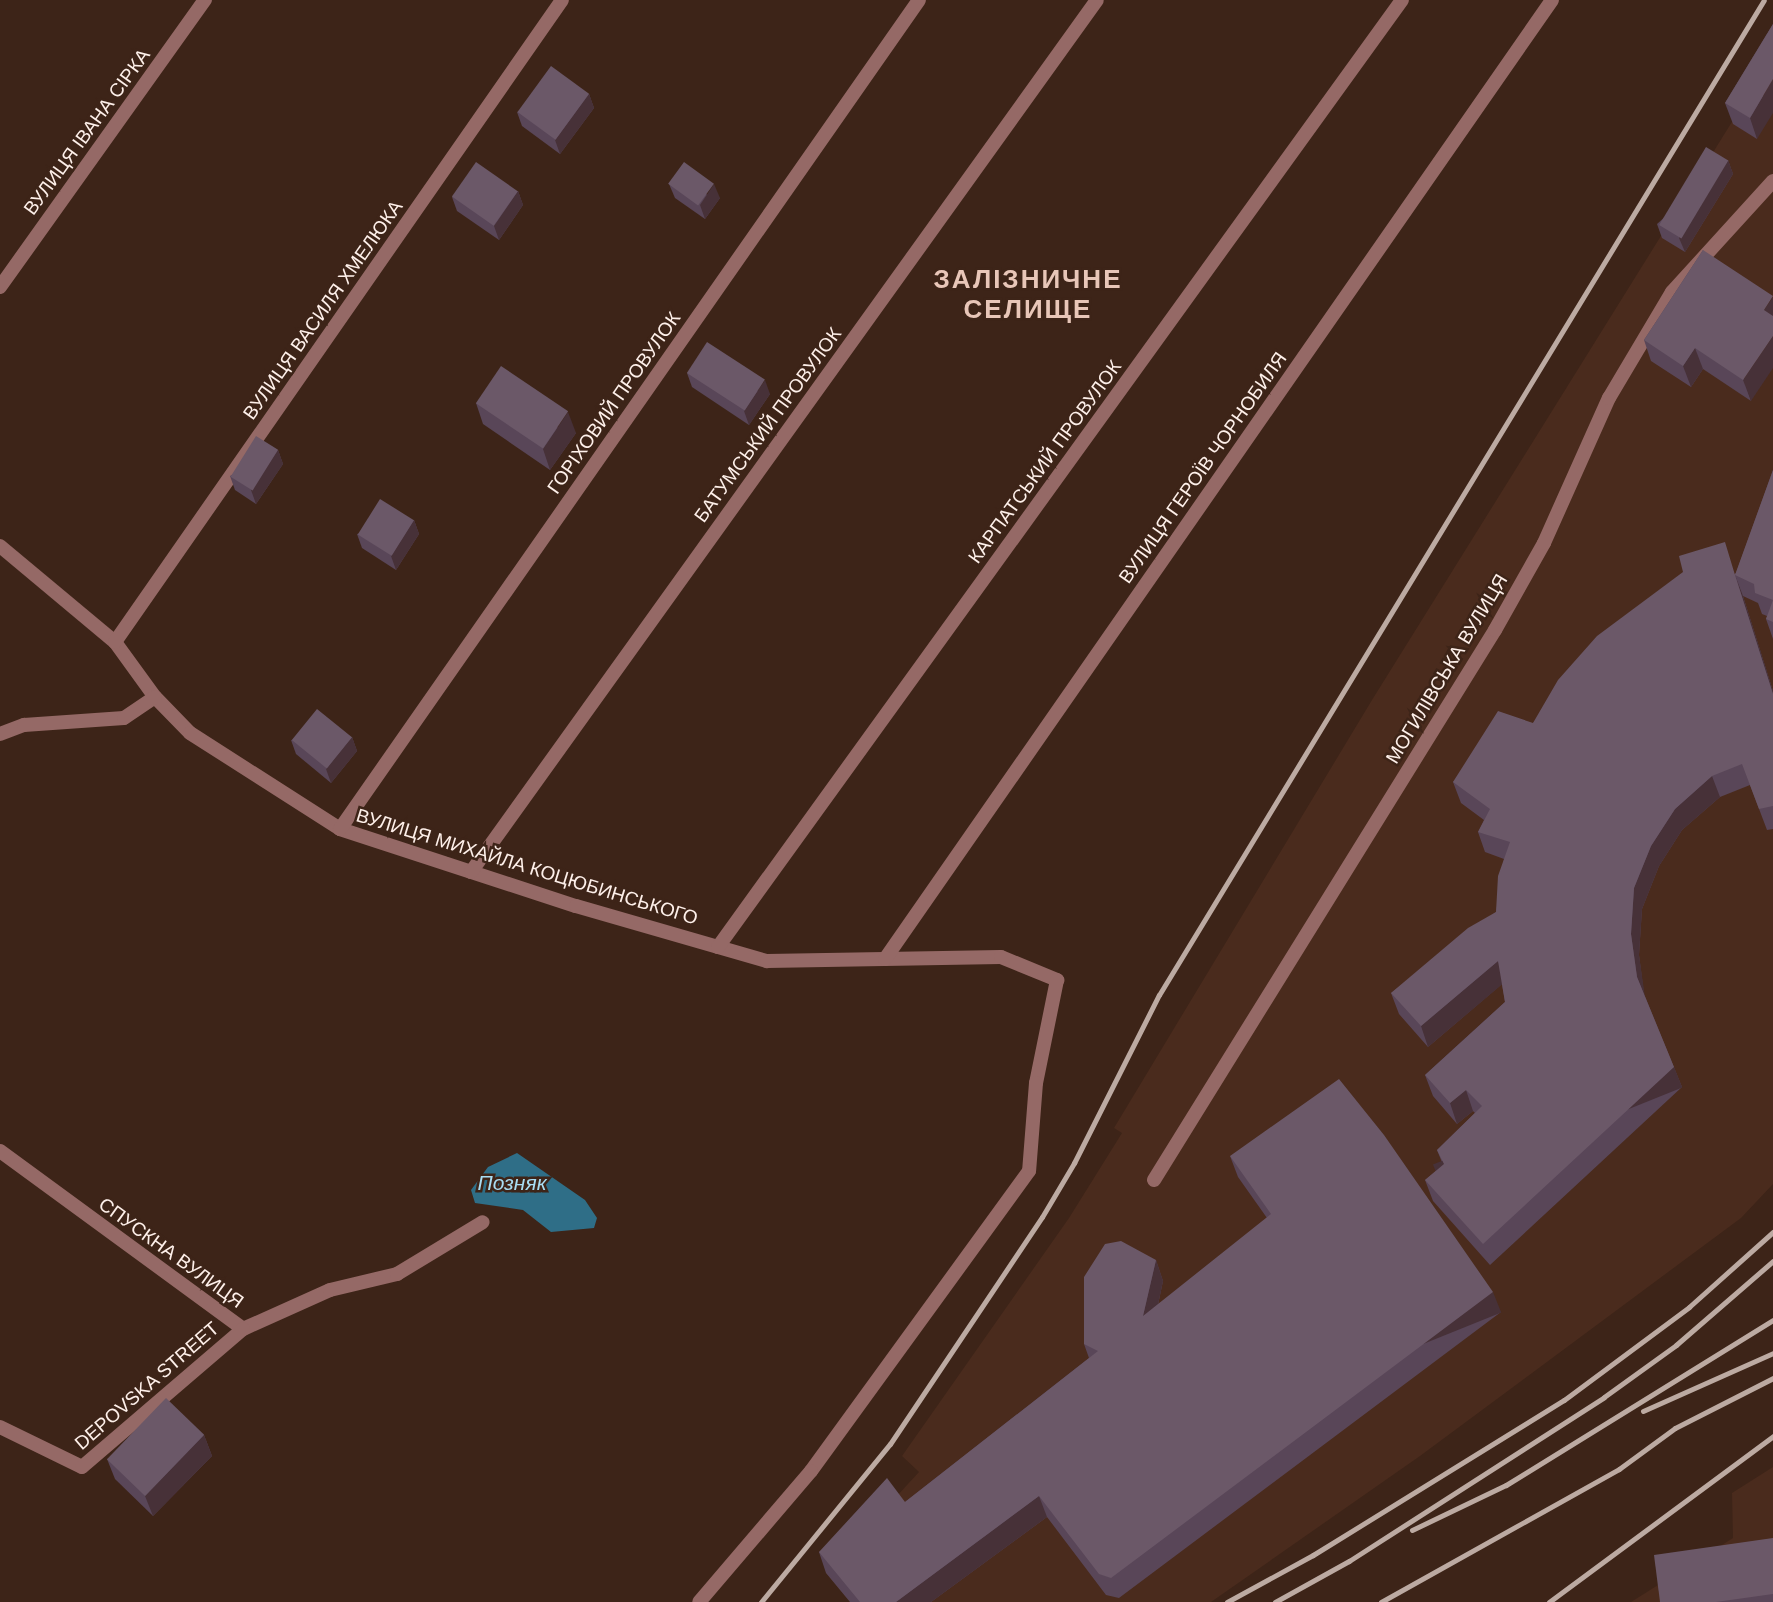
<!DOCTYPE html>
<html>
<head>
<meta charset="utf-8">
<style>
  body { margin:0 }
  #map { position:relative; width:1773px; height:1602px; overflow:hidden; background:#3d2418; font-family:Helvetica,sans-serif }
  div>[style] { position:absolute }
  .built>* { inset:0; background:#4a2b1d }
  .water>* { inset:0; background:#2f6e87 }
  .street>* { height:14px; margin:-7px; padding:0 7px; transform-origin:7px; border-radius:7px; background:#956966 }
  .rail>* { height:5px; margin:-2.5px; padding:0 2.5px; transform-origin:2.5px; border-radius:2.5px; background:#bcaaa2 }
  .wall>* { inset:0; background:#594658 }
  .shaded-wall>* { inset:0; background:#473138; transform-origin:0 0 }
  .building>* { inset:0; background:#6b5868; transform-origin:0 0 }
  span { translate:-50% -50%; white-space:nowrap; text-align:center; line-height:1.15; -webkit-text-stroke:5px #3d2418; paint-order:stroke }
  .street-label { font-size:19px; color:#fef0ea }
  .water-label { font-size:21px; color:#a9ddf3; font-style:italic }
  .district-label { font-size:26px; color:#e8c6b8; font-weight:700; letter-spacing:2px }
</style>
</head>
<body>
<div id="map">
  <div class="built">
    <div style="clip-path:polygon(1773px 56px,1773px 1184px,1741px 1218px,1420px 1456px,1211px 1602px,850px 1602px,826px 1573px,919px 1472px,902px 1456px,1069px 1218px,1122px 1133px,1114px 1128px,1372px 700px)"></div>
    <div style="clip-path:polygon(1773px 1467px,1773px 1602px,1631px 1602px,1733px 1538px,1732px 1493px)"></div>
  </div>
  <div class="water">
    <div style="clip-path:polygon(517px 1153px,585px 1200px,597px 1218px,594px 1228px,551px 1232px,523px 1210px,475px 1203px,471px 1190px,488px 1167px)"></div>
  </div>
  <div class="street">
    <div style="left:0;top:287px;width:353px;rotate:-54.5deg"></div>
    <div style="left:0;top:546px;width:150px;rotate:39.9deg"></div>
    <div style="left:115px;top:642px;width:68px;rotate:54deg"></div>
    <div style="left:155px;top:697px;width:50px;rotate:45.8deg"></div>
    <div style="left:190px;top:733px;width:178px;rotate:32.6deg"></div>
    <div style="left:340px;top:829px;width:248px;rotate:18.1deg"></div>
    <div style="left:576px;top:906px;width:199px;rotate:16.1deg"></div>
    <div style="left:767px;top:961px;width:234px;rotate:-1deg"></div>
    <div style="left:1001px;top:957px;width:61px;rotate:22.3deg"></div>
    <div style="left:1057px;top:980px;width:105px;rotate:101.5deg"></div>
    <div style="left:1036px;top:1083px;width:88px;rotate:94.5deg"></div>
    <div style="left:1029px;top:1171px;width:371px;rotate:126deg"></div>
    <div style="left:811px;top:1471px;width:172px;rotate:130.5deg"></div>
    <div style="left:115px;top:642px;width:782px;rotate:-55.15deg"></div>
    <div style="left:0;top:734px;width:26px;rotate:-21deg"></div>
    <div style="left:24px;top:725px;width:100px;rotate:-4deg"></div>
    <div style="left:124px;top:718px;width:37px;rotate:-34deg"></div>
    <div style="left:340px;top:829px;width:1011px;rotate:-55.07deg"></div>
    <div style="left:471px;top:872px;width:1073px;rotate:-54.33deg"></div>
    <div style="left:718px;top:947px;width:1168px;rotate:-54.16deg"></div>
    <div style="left:885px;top:959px;width:1168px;rotate:-55.18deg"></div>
    <div style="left:0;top:1151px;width:301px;rotate:36.2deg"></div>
    <div style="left:243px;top:1329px;width:95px;rotate:-24.1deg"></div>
    <div style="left:330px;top:1290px;width:69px;rotate:-13.4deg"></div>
    <div style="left:397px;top:1274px;width:100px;rotate:-31.2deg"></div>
    <div style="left:1154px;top:1180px;width:647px;rotate:-58.2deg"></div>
    <div style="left:1495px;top:630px;width:100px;rotate:-60.6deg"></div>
    <div style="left:1544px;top:543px;width:159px;rotate:-65.9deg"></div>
    <div style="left:1609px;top:398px;width:123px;rotate:-59.3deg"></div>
    <div style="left:1672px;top:292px;width:150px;rotate:-47.7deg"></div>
    <div style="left:0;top:1427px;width:91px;rotate:26deg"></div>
    <div style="left:82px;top:1467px;width:212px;rotate:-40.6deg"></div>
  </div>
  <div class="rail">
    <div style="left:1643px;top:1411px;width:142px;rotate:-24deg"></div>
    <div style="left:1412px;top:1530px;width:104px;rotate:-25.6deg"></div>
    <div style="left:1506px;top:1485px;width:314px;rotate:-31.7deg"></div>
    <div style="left:761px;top:1602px;width:204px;rotate:-50.8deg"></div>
    <div style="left:890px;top:1444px;width:273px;rotate:-56.2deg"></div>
    <div style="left:1042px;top:1217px;width:63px;rotate:-59.3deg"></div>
    <div style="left:1074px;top:1163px;width:188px;rotate:-63.2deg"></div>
    <div style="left:1159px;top:995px;width:1164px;rotate:-58.7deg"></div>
    <div style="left:1227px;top:1602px;width:98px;rotate:-28.7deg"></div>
    <div style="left:1313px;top:1555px;width:295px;rotate:-31.7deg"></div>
    <div style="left:1564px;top:1400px;width:156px;rotate:-36.6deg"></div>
    <div style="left:1689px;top:1307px;width:113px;rotate:-41.8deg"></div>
    <div style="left:1275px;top:1602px;width:85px;rotate:-29deg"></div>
    <div style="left:1349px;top:1561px;width:303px;rotate:-32.7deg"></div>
    <div style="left:1604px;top:1397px;width:89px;rotate:-35.8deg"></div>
    <div style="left:1676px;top:1345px;width:128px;rotate:-40.9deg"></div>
    <div style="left:1381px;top:1602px;width:273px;rotate:-29.2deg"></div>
    <div style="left:1619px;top:1469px;width:69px;rotate:-36.2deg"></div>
    <div style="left:1675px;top:1428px;width:110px;rotate:-27deg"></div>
    <div style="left:1549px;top:1602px;width:279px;rotate:-36.5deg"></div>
  </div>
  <div class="wall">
    <div style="clip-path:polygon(1773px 24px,1757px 139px,1733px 124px,1725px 103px)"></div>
    <div style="clip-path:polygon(589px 94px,594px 108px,560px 154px,522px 126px,517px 112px)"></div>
    <div style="clip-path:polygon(1728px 160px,1733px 174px,1685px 252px,1662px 238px,1657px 224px)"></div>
    <div style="clip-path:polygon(669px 184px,720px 198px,705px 219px,675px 198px)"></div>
    <div style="clip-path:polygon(518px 191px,523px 205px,499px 240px,457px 211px,452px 197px)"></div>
    <div style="clip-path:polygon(1703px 250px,1751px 401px,1703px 369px,1691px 387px,1651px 361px,1644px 340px)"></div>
    <div style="clip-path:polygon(687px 373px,770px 394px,749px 425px,692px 387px)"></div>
    <div style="clip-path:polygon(476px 403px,576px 433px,550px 470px,483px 424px)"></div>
    <div style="clip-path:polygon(278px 450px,283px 464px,256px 504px,235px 490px,230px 476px)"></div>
    <div style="clip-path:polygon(1773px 470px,1773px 639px,1766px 619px,1767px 616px,1762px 614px,1758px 603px,1743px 596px,1773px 691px,1773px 829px,1767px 830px,1750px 785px,1720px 797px,1682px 830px,1659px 866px,1642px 909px,1639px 955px,1644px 994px,1682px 1087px,1490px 1265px,1433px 1201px,1425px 1180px,1443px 1165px,1437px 1150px,1475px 1113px,1473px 1111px,1457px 1124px,1433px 1096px,1425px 1075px,1505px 1002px,1502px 984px,1428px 1047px,1399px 1014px,1391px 993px,1496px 912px,1504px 859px,1485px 852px,1478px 832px,1484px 820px,1461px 803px,1453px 782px,1736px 573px)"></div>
    <div style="clip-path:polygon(414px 520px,419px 534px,396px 570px,362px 548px,357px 534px)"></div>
    <div style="clip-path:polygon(352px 737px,357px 751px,331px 783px,296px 754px,291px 740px)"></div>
    <div style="clip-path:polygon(1230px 1156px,1501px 1312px,1119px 1598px,1106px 1595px,1047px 1517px,931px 1602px,850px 1602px,826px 1573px,819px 1552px,905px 1502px,1089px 1358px,1084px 1344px,1156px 1260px,1163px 1281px,1158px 1305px,1267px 1218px,1238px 1177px)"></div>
    <div style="clip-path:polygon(204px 1435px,212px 1456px,153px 1516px,115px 1479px,107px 1459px)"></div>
    <div style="clip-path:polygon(1773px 1538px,1773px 1602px,1660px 1602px)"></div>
  </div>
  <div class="shaded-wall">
    <div style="clip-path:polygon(1773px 79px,1773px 113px,1757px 139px,1750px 118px)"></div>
    <div style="clip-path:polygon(589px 94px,594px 108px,560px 154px,555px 140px)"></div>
    <div style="clip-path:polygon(1728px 160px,1733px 174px,1685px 252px,1679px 238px)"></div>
    <div style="clip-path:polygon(714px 184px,720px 198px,705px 219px,700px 205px)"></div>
    <div style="clip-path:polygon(518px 191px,523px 205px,499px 240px,494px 226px)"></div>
    <div style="clip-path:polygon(1773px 297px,1773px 329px,1764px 310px)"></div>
    <div style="clip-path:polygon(1773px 336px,1773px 368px,1751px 401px,1743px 380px)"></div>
    <div style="clip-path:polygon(1695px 348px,1703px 369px,1691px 387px,1683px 366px)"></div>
    <div style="clip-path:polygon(765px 380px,770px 394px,749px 425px,744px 411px)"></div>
    <div style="clip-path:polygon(568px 412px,576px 433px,550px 470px,543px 449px)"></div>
    <div style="clip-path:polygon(278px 450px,283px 464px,256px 504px,251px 490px)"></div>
    <div style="clip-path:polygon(414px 520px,419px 534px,396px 570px,391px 556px)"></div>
    <div style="clip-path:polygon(1735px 575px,1743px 596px,1773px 691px,1773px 694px)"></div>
    <div style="clip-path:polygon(352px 737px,357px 751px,331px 783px,326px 769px)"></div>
    <div style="clip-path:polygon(1712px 776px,1720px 797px,1682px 830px,1659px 866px,1642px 909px,1639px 955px,1645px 997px,1637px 977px,1631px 934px,1634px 888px,1651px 846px,1675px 809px)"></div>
    <div style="clip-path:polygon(1498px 961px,1506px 981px,1428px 1047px,1421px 1026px)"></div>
    <div style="left:1674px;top:1067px;width:22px;height:260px;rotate:68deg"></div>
    <div style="clip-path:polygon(1466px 1090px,1473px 1111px,1457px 1124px,1450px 1103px)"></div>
    <div style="clip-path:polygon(1156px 1260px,1163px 1281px,1151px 1337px,1143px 1316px)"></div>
    <div style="left:1493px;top:1292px;width:22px;height:477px;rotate:68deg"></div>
    <div style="clip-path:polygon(204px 1435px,212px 1456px,153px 1516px,145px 1496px)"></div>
    <div style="clip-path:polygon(1039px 1496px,1047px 1517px,931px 1602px,896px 1602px)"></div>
  </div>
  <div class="building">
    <div style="clip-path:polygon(1773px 24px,1773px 79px,1750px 118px,1725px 103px)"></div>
    <div style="left:551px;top:66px;width:47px;height:57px;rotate:36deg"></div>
    <div style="left:1706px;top:147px;width:26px;height:91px;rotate:31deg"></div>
    <div style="left:476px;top:162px;width:51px;height:42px;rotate:35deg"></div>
    <div style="left:684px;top:162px;width:37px;height:27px;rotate:36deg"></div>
    <div style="clip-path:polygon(1703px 250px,1773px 296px,1764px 310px,1773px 316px,1773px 336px,1743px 380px,1695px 348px,1683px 366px,1644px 340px)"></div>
    <div style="left:707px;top:342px;width:69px;height:37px;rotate:33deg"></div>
    <div style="left:501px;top:366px;width:81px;height:45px;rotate:34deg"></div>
    <div style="left:256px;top:436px;width:26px;height:48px;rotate:32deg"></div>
    <div style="clip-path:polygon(1773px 470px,1773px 622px,1766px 619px,1773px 600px,1755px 593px,1754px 584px,1735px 575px,1773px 694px,1773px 806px,1759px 809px,1742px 764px,1712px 776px,1675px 809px,1651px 846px,1634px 888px,1631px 934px,1637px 977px,1674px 1067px,1483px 1244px,1425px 1180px,1444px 1164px,1437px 1150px,1482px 1106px,1466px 1090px,1450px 1103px,1425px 1075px,1505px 1002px,1498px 961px,1421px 1026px,1391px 993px,1468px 928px,1496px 912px,1498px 876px,1510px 842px,1478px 832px,1490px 809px,1453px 782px,1498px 711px,1533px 723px,1558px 680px,1597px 636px,1683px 572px,1679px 556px,1725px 542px,1735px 575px)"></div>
    <div style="left:380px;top:499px;width:40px;height:42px;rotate:32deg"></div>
    <div style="left:317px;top:709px;width:45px;height:40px;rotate:39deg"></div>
    <div style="clip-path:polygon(1339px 1079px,1384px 1135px,1493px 1292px,1111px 1578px,1099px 1574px,1039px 1496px,896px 1602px,860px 1602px,819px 1552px,887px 1478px,905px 1502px,1098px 1351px,1084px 1344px,1084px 1277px,1105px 1244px,1121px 1241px,1156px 1260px,1143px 1316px,1271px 1214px,1230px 1156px)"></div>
    <div style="left:166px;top:1398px;width:53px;height:85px;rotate:44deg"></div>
    <div style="clip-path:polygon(1773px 1538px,1773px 1594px,1716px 1602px,1660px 1602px,1654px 1555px)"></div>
  </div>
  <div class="street-label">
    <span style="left:87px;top:132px;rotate:-54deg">ВУЛИЦЯ ІВАНА СІРКА</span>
    <span style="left:323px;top:310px;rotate:-55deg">ВУЛИЦЯ ВАСИЛЯ ХМЕЛЮКА</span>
    <span style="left:614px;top:403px;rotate:-55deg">ГОРІХОВИЙ ПРОВУЛОК</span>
    <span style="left:768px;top:425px;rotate:-54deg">БАТУМСЬКИЙ ПРОВУЛОК</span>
    <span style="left:1045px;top:462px;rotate:-54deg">КАРПАТСЬКИЙ ПРОВУЛОК</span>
    <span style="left:1203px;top:468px;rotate:-55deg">ВУЛИЦЯ ГЕРОЇВ ЧОРНОБИЛЯ</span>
    <span style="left:1447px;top:669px;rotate:-59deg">МОГИЛІВСЬКА ВУЛИЦЯ</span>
    <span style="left:527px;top:867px;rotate:17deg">ВУЛИЦЯ МИХАЙЛА КОЦЮБИНСЬКОГО</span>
    <span style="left:171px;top:1253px;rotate:36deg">СПУСКНА ВУЛИЦЯ</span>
    <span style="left:147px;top:1386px;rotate:-41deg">DEPOVSKA STREET</span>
  </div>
  <div class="water-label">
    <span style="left:512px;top:1183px">Позняк</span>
  </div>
  <div class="district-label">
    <span style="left:1028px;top:295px">ЗАЛІЗНИЧНЕ<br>СЕЛИЩЕ</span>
  </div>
</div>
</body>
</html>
